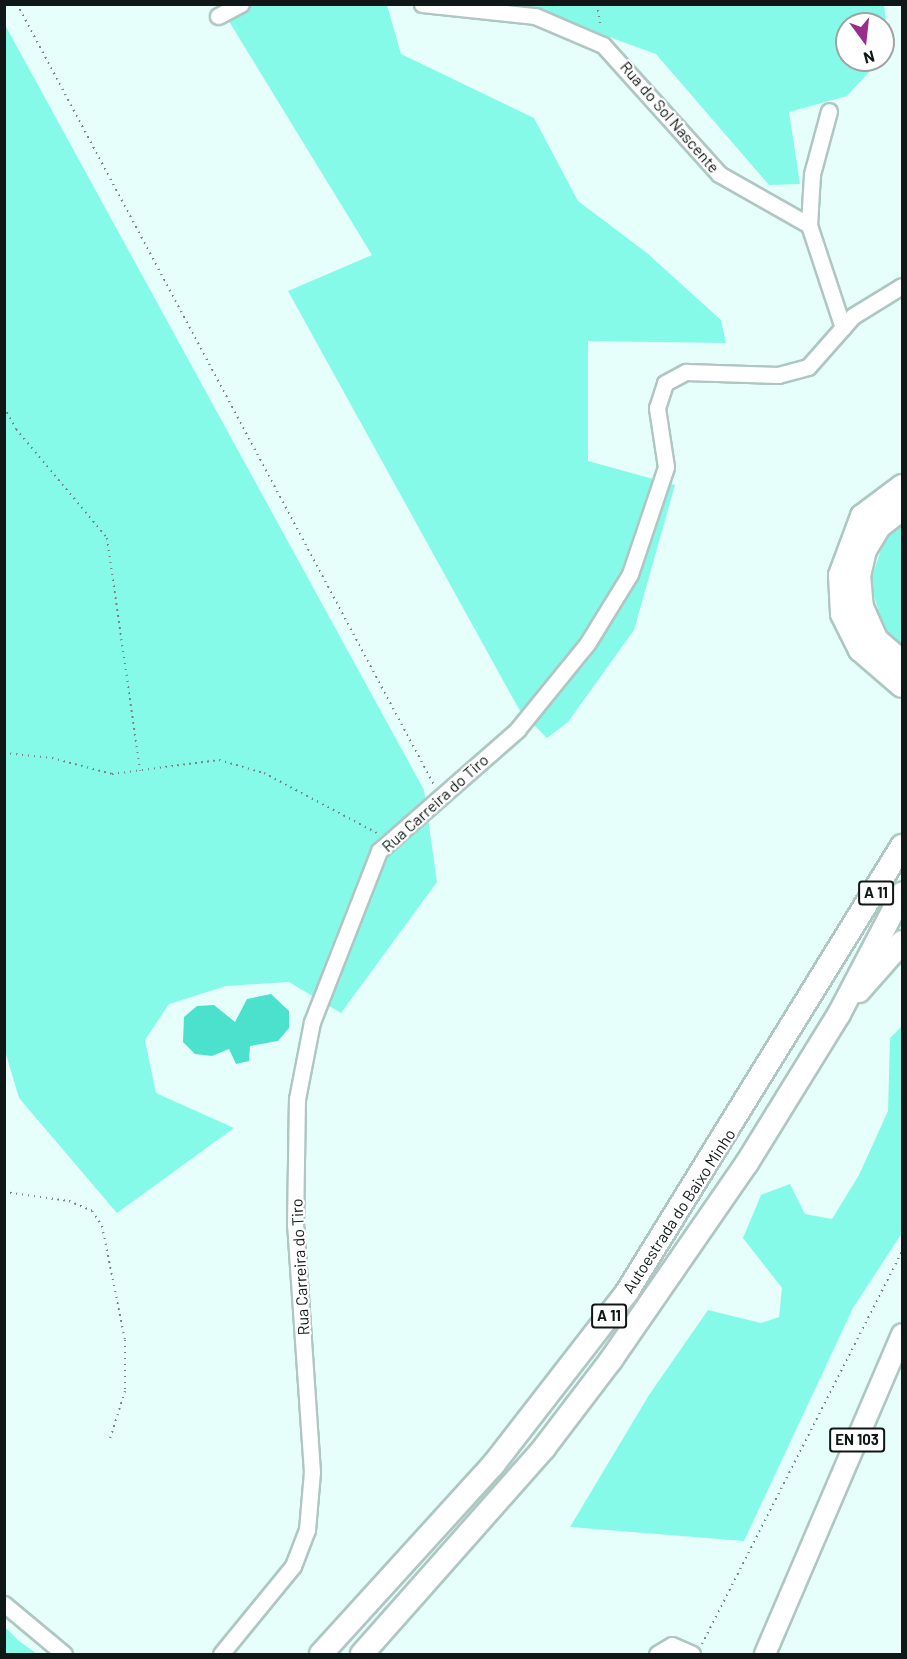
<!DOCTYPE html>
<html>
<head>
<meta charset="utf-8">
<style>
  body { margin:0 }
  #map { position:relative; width:907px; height:1659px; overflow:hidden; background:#e6fffa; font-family:Barlow,sans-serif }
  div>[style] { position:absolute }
  .green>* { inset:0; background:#86fae8 }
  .building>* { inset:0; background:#4ce1cd }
  .path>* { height:2px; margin-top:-1px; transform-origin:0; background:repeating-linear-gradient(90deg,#748481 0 1.5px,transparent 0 6px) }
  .roads { filter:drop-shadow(2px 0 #aec7c2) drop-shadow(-2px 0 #aec7c2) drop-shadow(0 2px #aec7c2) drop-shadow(0 -2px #aec7c2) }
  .minor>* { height:15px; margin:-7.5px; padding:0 7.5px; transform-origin:7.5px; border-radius:7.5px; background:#fff }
  .major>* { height:20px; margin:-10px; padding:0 10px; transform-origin:10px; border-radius:10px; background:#fff }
  .highway>* { height:22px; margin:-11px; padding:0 11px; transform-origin:11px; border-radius:11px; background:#fff }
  span { translate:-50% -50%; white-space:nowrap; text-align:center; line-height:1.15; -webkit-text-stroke:4.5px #fff; paint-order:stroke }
  .shield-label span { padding:2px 4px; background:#fff; border:2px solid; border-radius:4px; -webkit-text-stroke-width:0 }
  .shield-label { font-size:15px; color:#0f1816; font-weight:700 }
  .street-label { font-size:16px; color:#0f1816 }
  .frame { position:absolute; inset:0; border:6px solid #0f1816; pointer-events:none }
  .north { position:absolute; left:835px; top:12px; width:60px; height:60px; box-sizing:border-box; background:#fff; border:2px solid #9fa3a2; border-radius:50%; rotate:165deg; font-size:16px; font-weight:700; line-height:24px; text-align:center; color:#0f1816 }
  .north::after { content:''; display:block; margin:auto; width:21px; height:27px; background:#992d8d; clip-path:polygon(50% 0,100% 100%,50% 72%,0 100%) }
</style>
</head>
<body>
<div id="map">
  <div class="green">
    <div style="clip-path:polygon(219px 5px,387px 5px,401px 54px,534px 118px,578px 201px,647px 253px,721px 320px,726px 343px,588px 341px,588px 461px,675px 485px,634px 630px,568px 722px,547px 738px,520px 711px,288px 291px,372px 255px)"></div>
    <div style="clip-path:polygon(521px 5px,884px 5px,889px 49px,883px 56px,883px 24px,847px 24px,847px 60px,880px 60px,847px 96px,789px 112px,800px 184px,769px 185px,656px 54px)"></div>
    <div style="clip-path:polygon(4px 23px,424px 790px,437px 882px,341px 1013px,289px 982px,226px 986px,169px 1004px,145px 1040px,156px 1093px,234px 1128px,117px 1213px,19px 1098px,5px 1051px)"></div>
    <div style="clip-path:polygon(902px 523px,902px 646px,883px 627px,870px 582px,885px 538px)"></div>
    <div style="clip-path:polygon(902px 1026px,902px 1233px,853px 1308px,744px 1541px,570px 1527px,649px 1395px,708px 1310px,761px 1323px,779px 1317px,782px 1288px,743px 1238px,761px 1195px,790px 1184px,805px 1214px,832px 1219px,859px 1175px,888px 1111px,890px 1038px)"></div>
    <div style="clip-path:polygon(5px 1627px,19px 1641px,37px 1654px,5px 1654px)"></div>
  </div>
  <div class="building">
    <div style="clip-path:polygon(271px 994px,289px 1011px,289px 1028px,278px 1041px,250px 1046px,249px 1061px,236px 1064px,229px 1049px,212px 1056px,195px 1054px,183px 1042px,184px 1017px,197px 1006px,214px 1005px,235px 1022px,247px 999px)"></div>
  </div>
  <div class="path">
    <div style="left:17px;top:4px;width:885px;rotate:61.9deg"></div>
    <div style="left:597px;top:4px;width:24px;rotate:81deg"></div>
    <div style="left:4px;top:407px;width:25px;rotate:61deg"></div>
    <div style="left:16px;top:429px;width:142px;rotate:50.1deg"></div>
    <div style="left:107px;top:538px;width:235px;rotate:81.9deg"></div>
    <div style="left:4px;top:753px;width:48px;rotate:5.9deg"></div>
    <div style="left:52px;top:758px;width:62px;rotate:14.9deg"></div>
    <div style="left:112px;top:774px;width:108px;rotate:-7.5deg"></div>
    <div style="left:219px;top:760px;width:47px;rotate:16.1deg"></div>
    <div style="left:264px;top:773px;width:128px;rotate:28deg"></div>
    <div style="left:4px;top:1192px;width:66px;rotate:7.9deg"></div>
    <div style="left:69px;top:1201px;width:25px;rotate:23deg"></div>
    <div style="left:92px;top:1211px;width:18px;rotate:56deg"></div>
    <div style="left:102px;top:1226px;width:116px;rotate:78.6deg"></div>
    <div style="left:125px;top:1340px;width:51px;rotate:90deg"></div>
    <div style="left:125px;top:1391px;width:53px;rotate:107.4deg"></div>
    <div style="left:702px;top:1644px;width:441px;rotate:-63deg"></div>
  </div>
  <div class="roads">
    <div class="minor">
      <div style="left:422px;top:4px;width:114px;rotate:6.1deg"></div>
      <div style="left:535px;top:16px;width:74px;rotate:23.1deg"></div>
      <div style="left:603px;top:45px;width:173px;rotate:48deg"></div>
      <div style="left:719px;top:174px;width:103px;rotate:29.5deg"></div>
      <div style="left:809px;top:225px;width:108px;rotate:71.7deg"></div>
      <div style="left:218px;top:16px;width:26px;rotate:-28deg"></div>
      <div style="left:809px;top:225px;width:51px;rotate:-86.6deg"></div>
      <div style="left:812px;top:174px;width:65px;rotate:-74.9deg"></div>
      <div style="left:4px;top:1604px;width:78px;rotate:39.8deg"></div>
      <div style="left:221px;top:1654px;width:114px;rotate:-50.7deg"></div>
      <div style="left:293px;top:1566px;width:39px;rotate:-69deg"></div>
      <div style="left:307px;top:1530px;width:58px;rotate:-85.1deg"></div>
      <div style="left:312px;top:1472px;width:248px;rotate:-93.9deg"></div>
      <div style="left:295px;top:1225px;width:126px;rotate:-89.1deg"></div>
      <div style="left:297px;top:1099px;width:78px;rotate:-79deg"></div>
      <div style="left:312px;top:1022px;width:184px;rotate:-68.6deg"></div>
      <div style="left:379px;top:851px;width:184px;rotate:-41.2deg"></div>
      <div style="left:517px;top:730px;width:111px;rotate:-50.9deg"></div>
      <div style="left:587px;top:644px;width:82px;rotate:-58.4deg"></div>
      <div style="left:630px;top:574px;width:113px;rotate:-71.4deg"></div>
      <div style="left:666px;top:467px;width:60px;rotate:-98.7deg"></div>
      <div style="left:657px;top:408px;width:26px;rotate:-72deg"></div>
      <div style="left:665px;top:383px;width:24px;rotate:-28deg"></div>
      <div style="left:686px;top:372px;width:92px;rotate:1.9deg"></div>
      <div style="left:778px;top:375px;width:31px;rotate:-15deg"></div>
      <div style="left:808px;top:367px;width:68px;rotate:-48.6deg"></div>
      <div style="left:853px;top:316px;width:57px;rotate:-31.5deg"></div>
      <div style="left:657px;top:1654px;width:17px;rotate:-31deg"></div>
      <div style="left:672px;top:1645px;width:22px;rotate:24deg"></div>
    </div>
    <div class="major">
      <div style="left:765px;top:1654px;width:348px;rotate:-66.8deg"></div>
    </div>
    <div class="highway">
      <div style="left:902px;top:486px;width:50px;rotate:143.1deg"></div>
      <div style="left:862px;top:516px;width:63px;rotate:110.4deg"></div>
      <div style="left:840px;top:575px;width:39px;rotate:87deg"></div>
      <div style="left:842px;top:614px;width:40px;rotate:63.4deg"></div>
      <div style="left:860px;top:650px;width:55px;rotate:40.6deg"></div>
      <div style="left:902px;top:509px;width:29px;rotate:142deg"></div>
      <div style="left:879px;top:527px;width:27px;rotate:121deg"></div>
      <div style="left:865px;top:550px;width:26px;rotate:103deg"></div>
      <div style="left:859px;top:575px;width:32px;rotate:85deg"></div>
      <div style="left:862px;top:607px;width:36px;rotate:66deg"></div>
      <div style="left:877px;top:640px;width:33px;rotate:41deg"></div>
      <div style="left:859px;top:991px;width:65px;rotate:-48.7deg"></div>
      <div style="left:321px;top:1654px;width:256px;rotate:-47.7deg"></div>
      <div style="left:493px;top:1465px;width:219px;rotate:-52.2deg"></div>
      <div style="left:627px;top:1292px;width:524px;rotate:-58.34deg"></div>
      <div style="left:362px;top:1654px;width:275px;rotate:-48.5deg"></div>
      <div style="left:544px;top:1448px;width:111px;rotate:-52.7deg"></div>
      <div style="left:611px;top:1360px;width:239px;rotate:-55.4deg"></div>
      <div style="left:747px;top:1163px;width:175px;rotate:-58.3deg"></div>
      <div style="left:839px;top:1014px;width:136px;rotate:-62.3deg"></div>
    </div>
  </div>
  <div class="shield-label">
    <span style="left:876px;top:893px">A 11</span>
    <span style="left:609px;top:1316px">A 11</span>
    <span style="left:857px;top:1440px">EN 103</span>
  </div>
  <div class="street-label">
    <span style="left:670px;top:117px;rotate:49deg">Rua do Sol Nascente</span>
    <span style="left:435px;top:803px;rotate:-42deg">Rua Carreira do Tiro</span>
    <span style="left:679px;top:1211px;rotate:-57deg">Autoestrada do Baixo Minho</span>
    <span style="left:300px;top:1267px;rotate:-93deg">Rua Carreira do Tiro</span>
  </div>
  <div class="frame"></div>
  <div class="north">N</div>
</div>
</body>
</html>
